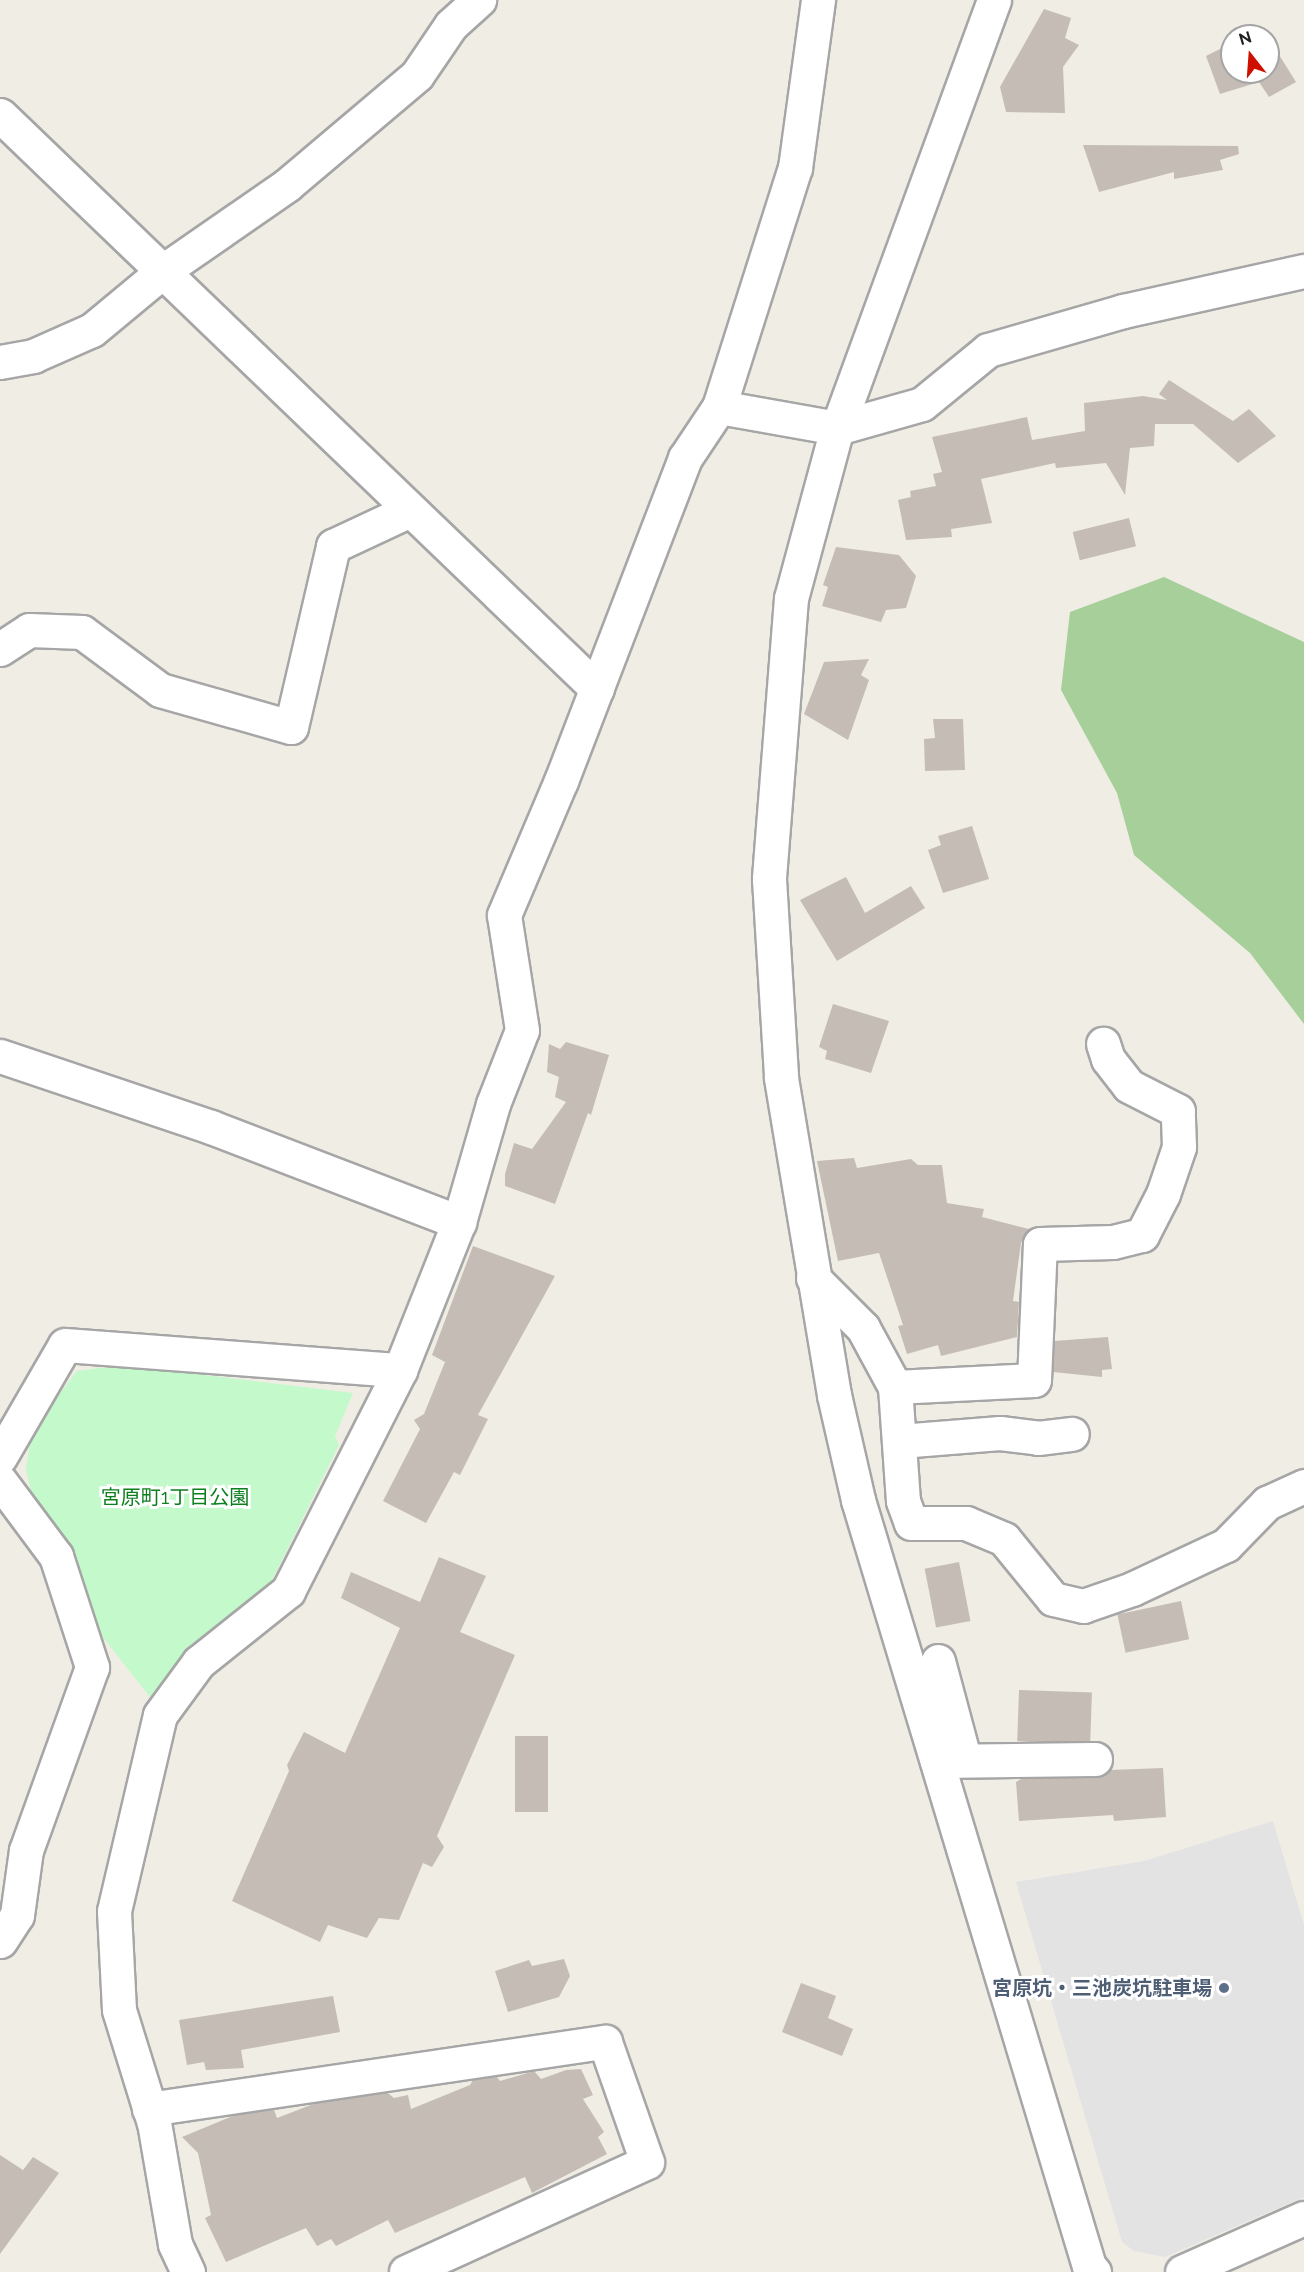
<!DOCTYPE html>
<html>
<head>
<meta charset="utf-8">
<style>
  body { margin:0 }
  #map { position:relative; width:1304px; height:2272px; overflow:hidden; background:#f0ede5; font-family:Raleway,"Noto Sans JP",sans-serif }
  div>[style] { position:absolute }
  .forest>* { inset:0; background:#a6cf9a }
  .park>* { inset:0; background:#c3f9cb }
  .parking>* { inset:0; background:#e3e3e3 }
  .building>* { inset:0; background:#c5bcb5; transform-origin:0 0 }
  .roads { filter:drop-shadow(2px 0 #a6a6a6) drop-shadow(-2px 0 #a6a6a6) drop-shadow(0 2px #a6a6a6) drop-shadow(0 -2px #a6a6a6) }
  .minor>* { height:33px; margin:-16.5px; padding:0 16.5px; transform-origin:16.5px; border-radius:16.5px; background:#fff }
  .dots>* { width:16px; height:16px; translate:-50% -50%; box-sizing:border-box; border:3px solid #fff; border-radius:50% }
  span { translate:-50% -50%; white-space:nowrap; text-align:center; line-height:1.15; -webkit-text-stroke:6px #fff; paint-order:stroke }
  .park-label { font-size:20px; color:#0c7f1e }
  .service-label { font-size:20px; color:#4e5e75; font-weight:700 }
  .right { translate:-100% -50%; text-align:right }
  .north { position:absolute; left:1220px; top:24px; width:60px; height:60px; box-sizing:border-box; background:#fff; border:2px solid #a5a5a5; border-radius:50%; rotate:343deg; font-size:16px; font-weight:700; line-height:24px; text-align:center; color:#1f1f1f }
  .north::after { content:''; display:block; margin:auto; width:21px; height:27px; background:#ce0f00; clip-path:polygon(50% 0,100% 100%,50% 72%,0 100%) }
</style>
</head>
<body>
<div id="map">
  <div class="forest">
    <div style="clip-path:polygon(1164px 577px,1304px 642px,1304px 1024px,1250px 953px,1134px 855px,1117px 793px,1061px 690px,1070px 612px)"></div>
  </div>
  <div class="park">
    <div style="clip-path:polygon(124px 1365px,353px 1393px,335px 1436px,339px 1445px,267px 1590px,219px 1627px,150px 1697px,86px 1616px,70px 1565px,31px 1491px,26px 1470px,30px 1442px,41px 1418px,77px 1371px)"></div>
  </div>
  <div class="parking">
    <div style="clip-path:polygon(1273px 1821px,1304px 1925px,1304px 2197px,1165px 2257px,1134px 2251px,1122px 2242px,1016px 1882px,1144px 1861px)"></div>
  </div>
  <div class="building">
    <div style="clip-path:polygon(1044px 9px,1071px 18px,1065px 38px,1079px 45px,1063px 67px,1065px 113px,1006px 112px,1000px 87px)"></div>
    <div style="clip-path:polygon(1261px 29px,1267px 36px,1247px 36px)"></div>
    <div style="clip-path:polygon(1268px 37px,1296px 82px,1269px 97px,1259px 82px,1220px 94px,1206px 56px,1232px 43px,1232px 72px,1268px 72px)"></div>
    <div style="clip-path:polygon(1083px 145px,1238px 146px,1239px 154px,1220px 160px,1223px 170px,1174px 179px,1174px 172px,1099px 192px)"></div>
    <div style="clip-path:polygon(1169px 380px,1233px 421px,1249px 409px,1276px 436px,1238px 463px,1193px 424px,1155px 424px,1154px 446px,1130px 448px,1125px 495px,1106px 463px,1056px 468px,1055px 463px,981px 479px,992px 523px,951px 529px,952px 537px,906px 540px,898px 500px,911px 497px,910px 491px,936px 486px,933px 474px,942px 472px,932px 437px,1027px 417px,1032px 440px,1085px 431px,1084px 403px,1143px 396px,1167px 400px,1159px 394px)"></div>
    <div style="left:1129px;top:518px;width:29px;height:58px;rotate:76deg"></div>
    <div style="clip-path:polygon(836px 547px,899px 555px,916px 576px,906px 608px,886px 610px,881px 622px,822px 606px,828px 587px,823px 585px)"></div>
    <div style="clip-path:polygon(869px 659px,861px 675px,869px 680px,848px 740px,804px 714px,824px 662px)"></div>
    <div style="clip-path:polygon(933px 719px,963px 719px,965px 770px,925px 771px,924px 739px,935px 738px)"></div>
    <div style="clip-path:polygon(972px 826px,989px 879px,943px 893px,928px 850px,941px 845px,938px 836px)"></div>
    <div style="clip-path:polygon(846px 877px,865px 913px,911px 886px,925px 908px,837px 961px,800px 900px)"></div>
    <div style="clip-path:polygon(833px 1004px,889px 1021px,871px 1073px,825px 1059px,827px 1051px,819px 1047px)"></div>
    <div style="clip-path:polygon(566px 1042px,609px 1055px,591px 1115px,588px 1113px,555px 1204px,505px 1186px,505px 1174px,514px 1143px,532px 1149px,566px 1102px,555px 1097px,559px 1077px,547px 1072px,549px 1044px,560px 1049px)"></div>
    <div style="clip-path:polygon(854px 1158px,857px 1168px,911px 1159px,918px 1165px,942px 1165px,947px 1203px,984px 1209px,982px 1217px,1029px 1229px,1021px 1243px,1013px 1301px,1019px 1302px,1017px 1337px,941px 1356px,938px 1345px,907px 1354px,898px 1326px,903px 1325px,879px 1253px,838px 1261px,817px 1161px)"></div>
    <div style="clip-path:polygon(473px 1246px,555px 1276px,478px 1415px,488px 1419px,460px 1475px,454px 1472px,426px 1523px,383px 1501px,420px 1429px,414px 1420px,424px 1414px,445px 1362px,432px 1355px)"></div>
    <div style="clip-path:polygon(1108px 1337px,1112px 1369px,1102px 1370px,1102px 1377px,1053px 1372px,1054px 1341px)"></div>
    <div style="clip-path:polygon(439px 1557px,486px 1576px,460px 1632px,515px 1655px,437px 1836px,444px 1847px,432px 1867px,423px 1863px,399px 1920px,379px 1918px,367px 1938px,328px 1925px,320px 1942px,232px 1901px,289px 1771px,287px 1765px,304px 1732px,345px 1753px,400px 1628px,341px 1598px,351px 1572px,420px 1602px)"></div>
    <div style="left:959px;top:1562px;width:60px;height:35px;rotate:79deg"></div>
    <div style="left:1181px;top:1601px;width:39px;height:65px;rotate:78deg"></div>
    <div style="left:1019px;top:1690px;width:73px;height:51px;rotate:2deg"></div>
    <div style="left:548px;top:1736px;width:76px;height:33px;rotate:90deg"></div>
    <div style="clip-path:polygon(1163px 1768px,1166px 1817px,1114px 1821px,1113px 1815px,1019px 1821px,1016px 1782px,1021px 1779px,1095px 1778px,1110px 1770px)"></div>
    <div style="clip-path:polygon(564px 1959px,570px 1976px,559px 1997px,508px 2012px,495px 1971px,529px 1960px,532px 1966px)"></div>
    <div style="clip-path:polygon(801px 1983px,836px 1996px,828px 2018px,853px 2029px,842px 2056px,782px 2032px)"></div>
    <div style="clip-path:polygon(333px 1996px,340px 2032px,241px 2050px,244px 2068px,206px 2070px,204px 2062px,187px 2065px,179px 2020px)"></div>
    <div style="clip-path:polygon(581px 2069px,593px 2095px,583px 2099px,604px 2132px,598px 2137px,607px 2154px,532px 2193px,525px 2177px,395px 2233px,388px 2220px,336px 2246px,331px 2239px,317px 2246px,306px 2228px,226px 2262px,205px 2218px,211px 2215px,198px 2153px,182px 2137px,235px 2115px,274px 2110px,277px 2118px,316px 2103px,388px 2093px,394px 2098px,408px 2095px,411px 2109px,470px 2085px,473px 2080px,497px 2077px,500px 2081px,534px 2071px,541px 2079px,566px 2070px)"></div>
    <div style="clip-path:polygon(0 2155px,23px 2170px,33px 2157px,59px 2173px,0 2254px)"></div>
  </div>
  <div class="roads">
    <div class="minor">
      <div style="left:994px;top:0;width:456px;rotate:110.1deg"></div>
      <div style="left:837px;top:428px;width:176px;rotate:105.1deg"></div>
      <div style="left:791px;top:598px;width:282px;rotate:94.5deg"></div>
      <div style="left:769px;top:879px;width:199px;rotate:86.5deg"></div>
      <div style="left:781px;top:1078px;width:321px;rotate:80.5deg"></div>
      <div style="left:834px;top:1395px;width:108px;rotate:77.1deg"></div>
      <div style="left:858px;top:1500px;width:800px;rotate:73.22deg"></div>
      <div style="left:1089px;top:2266px;width:8px;rotate:50deg"></div>
      <div style="left:0;top:115px;width:828px;rotate:43.87deg"></div>
      <div style="left:0;top:362px;width:34px;rotate:-10deg"></div>
      <div style="left:33px;top:356px;width:64px;rotate:-23.8deg"></div>
      <div style="left:92px;top:330px;width:92px;rotate:-39.7deg"></div>
      <div style="left:163px;top:271px;width:151px;rotate:-34.7deg"></div>
      <div style="left:287px;top:185px;width:170px;rotate:-40.2deg"></div>
      <div style="left:417px;top:75px;width:60px;rotate:-55.8deg"></div>
      <div style="left:451px;top:25px;width:38px;rotate:-42deg"></div>
      <div style="left:719px;top:407px;width:120px;rotate:10.1deg"></div>
      <div style="left:837px;top:428px;width:88px;rotate:-15.8deg"></div>
      <div style="left:922px;top:404px;width:85px;rotate:-39.3deg"></div>
      <div style="left:988px;top:350px;width:141px;rotate:-16.1deg"></div>
      <div style="left:1123px;top:311px;width:185px;rotate:-12.5deg"></div>
      <div style="left:0;top:649px;width:35px;rotate:-33deg"></div>
      <div style="left:29px;top:630px;width:53px;rotate:2.2deg"></div>
      <div style="left:82px;top:632px;width:97px;rotate:36.6deg"></div>
      <div style="left:160px;top:690px;width:136px;rotate:15.8deg"></div>
      <div style="left:291px;top:727px;width:186px;rotate:-76.9deg"></div>
      <div style="left:333px;top:546px;width:85px;rotate:-25.1deg"></div>
      <div style="left:0;top:1056px;width:223px;rotate:18.6deg"></div>
      <div style="left:211px;top:1127px;width:266px;rotate:21deg"></div>
      <div style="left:813px;top:1278px;width:71px;rotate:45deg"></div>
      <div style="left:863px;top:1328px;width:67px;rotate:61.5deg"></div>
      <div style="left:895px;top:1387px;width:114px;rotate:86deg"></div>
      <div style="left:903px;top:1501px;width:23px;rotate:70deg"></div>
      <div style="left:911px;top:1523px;width:55px"></div>
      <div style="left:966px;top:1523px;width:41px;rotate:22.8deg"></div>
      <div style="left:1004px;top:1539px;width:77px;rotate:50.8deg"></div>
      <div style="left:1053px;top:1599px;width:31px;rotate:13deg"></div>
      <div style="left:1083px;top:1606px;width:52px;rotate:-19.1deg"></div>
      <div style="left:1132px;top:1589px;width:104px;rotate:-25.1deg"></div>
      <div style="left:1226px;top:1545px;width:59px;rotate:-45.7deg"></div>
      <div style="left:1267px;top:1503px;width:41px;rotate:-24.7deg"></div>
      <div style="left:895px;top:1387px;width:139px;rotate:-2.9deg"></div>
      <div style="left:1034px;top:1380px;width:136px;rotate:-87.5deg"></div>
      <div style="left:1040px;top:1244px;width:73px;rotate:-1.6deg"></div>
      <div style="left:1113px;top:1242px;width:30px;rotate:-14deg"></div>
      <div style="left:1142px;top:1235px;width:46px;rotate:-62.9deg"></div>
      <div style="left:1163px;top:1194px;width:50px;rotate:-71.2deg"></div>
      <div style="left:1179px;top:1147px;width:36px;rotate:-92deg"></div>
      <div style="left:1178px;top:1111px;width:55px;rotate:-153deg"></div>
      <div style="left:1129px;top:1086px;width:34px;rotate:-128deg"></div>
      <div style="left:1108px;top:1059px;width:16px;rotate:-108deg"></div>
      <div style="left:900px;top:1441px;width:100px;rotate:-4.6deg"></div>
      <div style="left:1000px;top:1433px;width:38px;rotate:7deg"></div>
      <div style="left:1038px;top:1438px;width:34px;rotate:-7deg"></div>
      <div style="left:0;top:1457px;width:129px;rotate:-59.9deg"></div>
      <div style="left:65px;top:1345px;width:336px;rotate:4.3deg"></div>
      <div style="left:0;top:1481px;width:94px;rotate:53.3deg"></div>
      <div style="left:56px;top:1556px;width:117px;rotate:72deg"></div>
      <div style="left:92px;top:1667px;width:195px;rotate:109.8deg"></div>
      <div style="left:26px;top:1850px;width:66px;rotate:97.9deg"></div>
      <div style="left:17px;top:1915px;width:31px;rotate:123deg"></div>
      <div style="left:938px;top:1661px;width:100px;rotate:75deg"></div>
      <div style="left:937px;top:1761px;width:158px;rotate:-0.7deg"></div>
      <div style="left:149px;top:2109px;width:461px;rotate:-8.4deg"></div>
      <div style="left:605px;top:2042px;width:127px;rotate:70.7deg"></div>
      <div style="left:647px;top:2162px;width:265px;rotate:155.5deg"></div>
      <div style="left:188px;top:2272px;width:31px;rotate:-115deg"></div>
      <div style="left:175px;top:2244px;width:123px;rotate:-99.8deg"></div>
      <div style="left:154px;top:2123px;width:118px;rotate:-107.2deg"></div>
      <div style="left:119px;top:2010px;width:99px;rotate:-92.9deg"></div>
      <div style="left:114px;top:1911px;width:201px;rotate:-76.8deg"></div>
      <div style="left:160px;top:1715px;width:66px;rotate:-53.7deg"></div>
      <div style="left:199px;top:1662px;width:114px;rotate:-38.6deg"></div>
      <div style="left:288px;top:1591px;width:248px;rotate:-63.1deg"></div>
      <div style="left:400px;top:1370px;width:159px;rotate:-68.3deg"></div>
      <div style="left:459px;top:1222px;width:123px;rotate:-73.9deg"></div>
      <div style="left:493px;top:1104px;width:79px;rotate:-68.6deg"></div>
      <div style="left:522px;top:1030px;width:116px;rotate:-98.9deg"></div>
      <div style="left:504px;top:915px;width:146px;rotate:-67deg"></div>
      <div style="left:561px;top:781px;width:346px;rotate:-69deg"></div>
      <div style="left:685px;top:458px;width:61px;rotate:-56.3deg"></div>
      <div style="left:719px;top:407px;width:251px;rotate:-72.4deg"></div>
      <div style="left:795px;top:168px;width:170px;rotate:-82.2deg"></div>
      <div style="left:1182px;top:2272px;width:133px;rotate:-23.9deg"></div>
    </div>
  </div>
  <div class="dots">
    <div style="left:1224px;top:1988px;background:#5c6f8a"></div>
  </div>
  <div class="park-label">
    <span style="left:175px;top:1497px">宮原町1丁目公園</span>
  </div>
  <div class="service-label">
    <span class="right" style="left:1212px;top:1988px">宮原坑・三池炭坑駐車場</span>
  </div>
  <div class="north">N</div>
</div>
</body>
</html>
